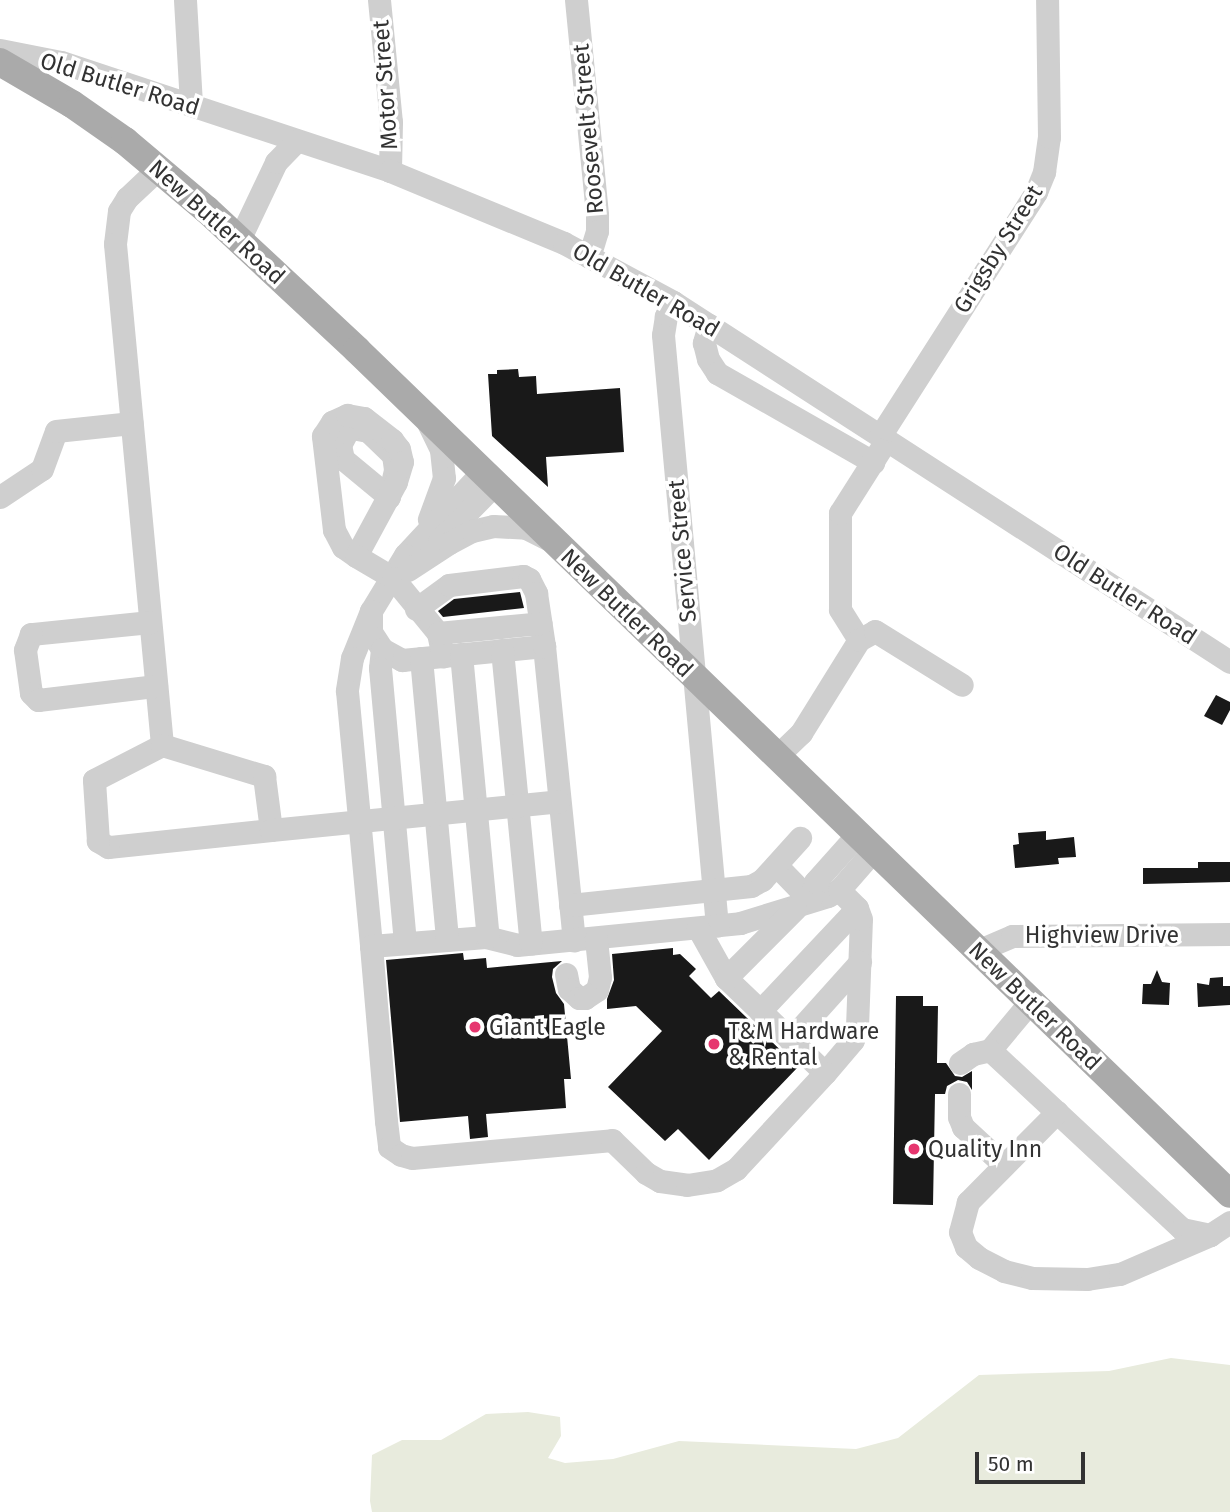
<!DOCTYPE html>
<html>
<head>
<meta charset="utf-8">
<style>
  body { margin:0 }
  #map { position:relative; width:1230px; height:1512px; overflow:hidden; background:#fff; font-family:"Fira Sans",sans-serif }
  div>[style] { position:absolute }
  .green>* { inset:0; background:#e8ebdd }
  .building>* { inset:0; background:#191919 }
  .minor>* { height:23px; margin:-11.5px; padding:0 11.5px; transform-origin:11.5px; border-radius:11.5px; background:#cfcfcf }
  .major>* { height:28px; margin:-14px; padding:0 14px; transform-origin:14px; border-radius:14px; background:#aaa }
  .dots>* { width:19px; height:19px; translate:-50% -50%; box-sizing:border-box; border:4px solid #fff; border-radius:50% }
  span { translate:-50% -50%; white-space:nowrap; text-align:center; line-height:1.15; -webkit-text-stroke:7px #fff; paint-order:stroke }
  .street-label { font-size:23px; color:#323232 }
  .poi-label { font-size:23px; color:#323232 }
  .left { translate:0 -50%; text-align:left }
  .scale { position:absolute; left:975px; top:1452px; width:110px; height:32px; box-sizing:border-box; border:4px solid #323232; border-top:0; padding-left:9px; font-size:21px; line-height:24px; white-space:nowrap; color:#323232; -webkit-text-stroke:5px #fff; paint-order:stroke }
</style>
</head>
<body>
<div id="map">
  <div class="green">
    <div style="clip-path:polygon(1171px 1358px,1230px 1365px,1230px 1512px,372px 1512px,370px 1501px,372px 1455px,402px 1440px,441px 1440px,486px 1414px,528px 1412px,560px 1417px,561px 1436px,548px 1458px,565px 1463px,613px 1459px,679px 1441px,856px 1449px,898px 1438px,979px 1375px,1109px 1371px)"></div>
  </div>
  <div class="building">
    <div style="clip-path:polygon(518px 369px,519px 377px,536px 376px,537px 394px,620px 388px,624px 452px,546px 457px,548px 487px,492px 436px,488px 374px,497px 374px,497px 370px)"></div>
    <div style="clip-path:polygon(520px 592px,524px 608px,443px 617px,438px 611px,454px 599px)"></div>
    <div style="clip-path:polygon(1216px 695px,1230px 702px,1230px 710px,1222px 725px,1204px 716px)"></div>
    <div style="clip-path:polygon(1046px 831px,1046px 840px,1074px 837px,1076px 857px,1058px 858px,1059px 864px,1015px 868px,1013px 845px,1019px 844px,1018px 833px)"></div>
    <div style="clip-path:polygon(1198px 862px,1230px 862px,1230px 882px,1143px 884px,1143px 868px,1198px 868px)"></div>
    <div style="clip-path:polygon(673px 948px,673px 955px,680px 954px,696px 969px,689px 976px,711px 998px,719px 991px,798px 1067px,709px 1160px,678px 1129px,665px 1141px,608px 1087px,662px 1031px,636px 1006px,607px 1009px,607px 999px,614px 980px,612px 954px)"></div>
    <div style="clip-path:polygon(463px 953px,464px 960px,486px 958px,487px 968px,562px 961px,553px 969px,552px 977px,556px 993px,564px 1004px,571px 1079px,564px 1079px,566px 1108px,486px 1114px,488px 1137px,470px 1139px,468px 1116px,400px 1122px,386px 960px)"></div>
    <div style="clip-path:polygon(1157px 970px,1162px 982px,1170px 983px,1169px 1005px,1142px 1004px,1143px 984px,1151px 984px)"></div>
    <div style="clip-path:polygon(1223px 977px,1223px 986px,1230px 986px,1230px 1005px,1198px 1007px,1197px 983px,1209px 985px,1210px 978px)"></div>
    <div style="clip-path:polygon(896px 996px,923px 996px,923px 1006px,938px 1006px,937px 1063px,946px 1063px,955px 1076px,962px 1077px,972px 1071px,972px 1090px,967px 1082px,958px 1080px,947px 1086px,945px 1094px,935px 1094px,933px 1205px,893px 1204px)"></div>
  </div>
  <div class="minor">
    <div style="left:185px;top:0;width:105px;rotate:86.7deg"></div>
    <div style="left:379px;top:0;width:123px;rotate:84.4deg"></div>
    <div style="left:391px;top:122px;width:49px;rotate:91.2deg"></div>
    <div style="left:576px;top:0;width:216px;rotate:84.4deg"></div>
    <div style="left:597px;top:215px;width:16px;rotate:90deg"></div>
    <div style="left:597px;top:231px;width:27px;rotate:107deg"></div>
    <div style="left:0;top:50px;width:62px;rotate:11.1deg"></div>
    <div style="left:61px;top:62px;width:347px;rotate:18.3deg"></div>
    <div style="left:390px;top:171px;width:188px;rotate:22.5deg"></div>
    <div style="left:564px;top:243px;width:124px;rotate:28.4deg"></div>
    <div style="left:673px;top:302px;width:663px;rotate:32.88deg"></div>
    <div style="left:159px;top:168px;width:44px;rotate:136.8deg"></div>
    <div style="left:127px;top:198px;width:15px;rotate:122deg"></div>
    <div style="left:119px;top:211px;width:33px;rotate:97deg"></div>
    <div style="left:115px;top:244px;width:503px;rotate:84.64deg"></div>
    <div style="left:239px;top:240px;width:86px;rotate:-64.6deg"></div>
    <div style="left:276px;top:162px;width:30px;rotate:-46deg"></div>
    <div style="left:673px;top:302px;width:16px;rotate:117deg"></div>
    <div style="left:666px;top:316px;width:19px;rotate:99deg"></div>
    <div style="left:663px;top:335px;width:593px;rotate:84.78deg"></div>
    <div style="left:709px;top:325px;width:19px;rotate:106deg"></div>
    <div style="left:704px;top:343px;width:16px;rotate:76deg"></div>
    <div style="left:708px;top:359px;width:17px;rotate:57deg"></div>
    <div style="left:717px;top:373px;width:180px;rotate:29.7deg"></div>
    <div style="left:428px;top:423px;width:30px;rotate:64deg"></div>
    <div style="left:441px;top:450px;width:28px;rotate:84deg"></div>
    <div style="left:444px;top:478px;width:44px;rotate:110.1deg"></div>
    <div style="left:352px;top:428px;width:16px;rotate:11deg"></div>
    <div style="left:368px;top:431px;width:35px;rotate:44deg"></div>
    <div style="left:393px;top:455px;width:15px;rotate:82deg"></div>
    <div style="left:395px;top:470px;width:28px;rotate:103deg"></div>
    <div style="left:389px;top:497px;width:60px;rotate:-140.4deg"></div>
    <div style="left:343px;top:459px;width:14px;rotate:-102deg"></div>
    <div style="left:340px;top:445px;width:15px;rotate:-62deg"></div>
    <div style="left:347px;top:432px;width:6px;rotate:-39deg"></div>
    <div style="left:880px;top:436px;width:290px;rotate:-57.4deg"></div>
    <div style="left:1036px;top:192px;width:22px;rotate:-68deg"></div>
    <div style="left:1044px;top:172px;width:35px;rotate:-82deg"></div>
    <div style="left:1049px;top:137px;width:137px;rotate:-90.8deg"></div>
    <div style="left:482px;top:472px;width:113px;rotate:132.9deg"></div>
    <div style="left:405px;top:555px;width:66px;rotate:121.3deg"></div>
    <div style="left:371px;top:611px;width:21px;rotate:90deg"></div>
    <div style="left:371px;top:632px;width:20px;rotate:57deg"></div>
    <div style="left:382px;top:649px;width:23px;rotate:29deg"></div>
    <div style="left:402px;top:660px;width:143px;rotate:-5.6deg"></div>
    <div style="left:544px;top:646px;width:296px;rotate:84.2deg"></div>
    <div style="left:0;top:497px;width:50px;rotate:-33.7deg"></div>
    <div style="left:42px;top:469px;width:40px;rotate:-69.8deg"></div>
    <div style="left:56px;top:431px;width:76px;rotate:-6deg"></div>
    <div style="left:439px;top:541px;width:80px;rotate:-45.5deg"></div>
    <div style="left:356px;top:556px;width:16px;rotate:-145deg"></div>
    <div style="left:343px;top:547px;width:19px;rotate:-118deg"></div>
    <div style="left:334px;top:530px;width:95px;rotate:-96.7deg"></div>
    <div style="left:323px;top:436px;width:17px;rotate:-57deg"></div>
    <div style="left:332px;top:422px;width:17px;rotate:-25deg"></div>
    <div style="left:347px;top:415px;width:17px;rotate:10deg"></div>
    <div style="left:364px;top:418px;width:36px;rotate:38deg"></div>
    <div style="left:392px;top:440px;width:11px;rotate:52deg"></div>
    <div style="left:399px;top:449px;width:13px;rotate:77deg"></div>
    <div style="left:402px;top:462px;width:21px;rotate:107deg"></div>
    <div style="left:396px;top:482px;width:84px;rotate:118.4deg"></div>
    <div style="left:356px;top:556px;width:43px;rotate:30.7deg"></div>
    <div style="left:393px;top:578px;width:71px;rotate:50.7deg"></div>
    <div style="left:438px;top:633px;width:24px;rotate:78deg"></div>
    <div style="left:408px;top:570px;width:49px;rotate:-33.4deg"></div>
    <div style="left:449px;top:543px;width:26px;rotate:-28deg"></div>
    <div style="left:472px;top:531px;width:22px;rotate:-13deg"></div>
    <div style="left:493px;top:526px;width:33px;rotate:3deg"></div>
    <div style="left:526px;top:528px;width:25px;rotate:27deg"></div>
    <div style="left:416px;top:609px;width:41px;rotate:-36deg"></div>
    <div style="left:449px;top:585px;width:75px;rotate:-6.9deg"></div>
    <div style="left:523px;top:576px;width:7px;rotate:27deg"></div>
    <div style="left:529px;top:579px;width:16px;rotate:63deg"></div>
    <div style="left:536px;top:593px;width:54px;rotate:81.4deg"></div>
    <div style="left:371px;top:611px;width:51px;rotate:112deg"></div>
    <div style="left:352px;top:658px;width:33px;rotate:99deg"></div>
    <div style="left:347px;top:691px;width:256px;rotate:84.6deg"></div>
    <div style="left:371px;top:946px;width:115px;rotate:-4.5deg"></div>
    <div style="left:486px;top:937px;width:32px;rotate:14deg"></div>
    <div style="left:517px;top:945px;width:224px;rotate:-5.6deg"></div>
    <div style="left:740px;top:923px;width:92px;rotate:-17.1deg"></div>
    <div style="left:828px;top:896px;width:13px;rotate:-29deg"></div>
    <div style="left:839px;top:890px;width:52px;rotate:-48.9deg"></div>
    <div style="left:150px;top:622px;width:120px;rotate:174.2deg"></div>
    <div style="left:31px;top:634px;width:17px;rotate:111deg"></div>
    <div style="left:25px;top:650px;width:43px;rotate:82.1deg"></div>
    <div style="left:31px;top:693px;width:10px;rotate:45deg"></div>
    <div style="left:38px;top:700px;width:119px;rotate:-6.8deg"></div>
    <div style="left:438px;top:633px;width:103px;rotate:-5.5deg"></div>
    <div style="left:859px;top:640px;width:36px;rotate:-122deg"></div>
    <div style="left:840px;top:609px;width:96px;rotate:-90deg"></div>
    <div style="left:840px;top:513px;width:75px;rotate:-57.6deg"></div>
    <div style="left:382px;top:649px;width:19px;rotate:96deg"></div>
    <div style="left:380px;top:668px;width:276px;rotate:84.8deg"></div>
    <div style="left:502px;top:650px;width:295px;rotate:84.4deg"></div>
    <div style="left:461px;top:654px;width:284px;rotate:84.6deg"></div>
    <div style="left:421px;top:658px;width:283px;rotate:84.7deg"></div>
    <div style="left:776px;top:757px;width:35px;rotate:-44deg"></div>
    <div style="left:801px;top:733px;width:110px;rotate:-58.1deg"></div>
    <div style="left:859px;top:640px;width:18px;rotate:-29deg"></div>
    <div style="left:875px;top:631px;width:102px;rotate:31.8deg"></div>
    <div style="left:271px;top:830px;width:164px;rotate:174deg"></div>
    <div style="left:108px;top:847px;width:12px;rotate:-149deg"></div>
    <div style="left:98px;top:841px;width:61px;rotate:-93.8deg"></div>
    <div style="left:94px;top:780px;width:76px;rotate:-27.2deg"></div>
    <div style="left:162px;top:745px;width:107px;rotate:16.9deg"></div>
    <div style="left:264px;top:776px;width:54px;rotate:82.6deg"></div>
    <div style="left:271px;top:830px;width:289px;rotate:-5.7deg"></div>
    <div style="left:776px;top:865px;width:49px;rotate:45.8deg"></div>
    <div style="left:810px;top:900px;width:19px;rotate:-74deg"></div>
    <div style="left:815px;top:882px;width:63px;rotate:-48.2deg"></div>
    <div style="left:570px;top:905px;width:182px;rotate:-6deg"></div>
    <div style="left:751px;top:886px;width:13px;rotate:-29deg"></div>
    <div style="left:762px;top:880px;width:57px;rotate:-47.9deg"></div>
    <div style="left:698px;top:928px;width:57px;rotate:60.8deg"></div>
    <div style="left:726px;top:978px;width:137px;rotate:43.8deg"></div>
    <div style="left:825px;top:1073px;width:43px;rotate:-49.7deg"></div>
    <div style="left:853px;top:1040px;width:14px;rotate:-73deg"></div>
    <div style="left:857px;top:1027px;width:108px;rotate:-87.9deg"></div>
    <div style="left:861px;top:919px;width:12px;rotate:-110deg"></div>
    <div style="left:857px;top:908px;width:25px;rotate:-135deg"></div>
    <div style="left:371px;top:946px;width:176px;rotate:85.1deg"></div>
    <div style="left:386px;top:1121px;width:26px;rotate:83deg"></div>
    <div style="left:389px;top:1147px;width:14px;rotate:34deg"></div>
    <div style="left:401px;top:1155px;width:11px;rotate:15deg"></div>
    <div style="left:412px;top:1158px;width:201px;rotate:-5.1deg"></div>
    <div style="left:612px;top:1140px;width:47px;rotate:44.1deg"></div>
    <div style="left:646px;top:1173px;width:16px;rotate:30deg"></div>
    <div style="left:660px;top:1181px;width:27px;rotate:8deg"></div>
    <div style="left:687px;top:1185px;width:30px;rotate:-9deg"></div>
    <div style="left:717px;top:1180px;width:22px;rotate:-30deg"></div>
    <div style="left:736px;top:1169px;width:131px;rotate:-47.2deg"></div>
    <div style="left:977px;top:951px;width:38px;rotate:-23deg"></div>
    <div style="left:1012px;top:936px;width:218px;rotate:-0.5deg"></div>
    <div style="left:566px;top:974px;width:15px;rotate:79deg"></div>
    <div style="left:569px;top:989px;width:13px;rotate:42deg"></div>
    <div style="left:579px;top:998px;width:6px"></div>
    <div style="left:585px;top:998px;width:14px;rotate:-34deg"></div>
    <div style="left:597px;top:990px;width:13px;rotate:-77deg"></div>
    <div style="left:600px;top:977px;width:39px;rotate:-96deg"></div>
    <div style="left:726px;top:978px;width:98px;rotate:-45deg"></div>
    <div style="left:1030px;top:1002px;width:62px;rotate:129.8deg"></div>
    <div style="left:990px;top:1050px;width:262px;rotate:43deg"></div>
    <div style="left:1182px;top:1229px;width:29px;rotate:12deg"></div>
    <div style="left:1210px;top:1235px;width:24px;rotate:-33deg"></div>
    <div style="left:760px;top:1011px;width:141px;rotate:-46.7deg"></div>
    <div style="left:790px;top:1040px;width:105px;rotate:-48.1deg"></div>
    <div style="left:960px;top:1063px;width:16px;rotate:-35deg"></div>
    <div style="left:973px;top:1054px;width:17px;rotate:-13deg"></div>
    <div style="left:959px;top:1094px;width:23px;rotate:90deg"></div>
    <div style="left:959px;top:1117px;width:11px;rotate:68deg"></div>
    <div style="left:963px;top:1127px;width:56px;rotate:42.8deg"></div>
    <div style="left:1057px;top:1112px;width:127px;rotate:134.7deg"></div>
    <div style="left:968px;top:1202px;width:31px;rotate:105deg"></div>
    <div style="left:960px;top:1232px;width:16px;rotate:68deg"></div>
    <div style="left:966px;top:1247px;width:17px;rotate:40deg"></div>
    <div style="left:979px;top:1258px;width:28px;rotate:27deg"></div>
    <div style="left:1004px;top:1271px;width:29px;rotate:14deg"></div>
    <div style="left:1032px;top:1278px;width:55px;rotate:1deg"></div>
    <div style="left:1087px;top:1279px;width:33px;rotate:-9deg"></div>
    <div style="left:1120px;top:1274px;width:98px;rotate:-23.4deg"></div>
  </div>
  <div class="major">
    <div style="left:0;top:62px;width:83px;rotate:30.3deg"></div>
    <div style="left:72px;top:104px;width:65px;rotate:34.9deg"></div>
    <div style="left:125px;top:141px;width:107px;rotate:40.1deg"></div>
    <div style="left:207px;top:210px;width:205px;rotate:43deg"></div>
    <div style="left:357px;top:350px;width:1214px;rotate:44.03deg"></div>
  </div>
  <div class="dots">
    <div style="left:475px;top:1027px;background:#e6366f"></div>
    <div style="left:714px;top:1044px;background:#e6366f"></div>
    <div style="left:914px;top:1149px;background:#e6366f"></div>
  </div>
  <div class="street-label">
    <span style="left:120px;top:84px;rotate:17deg">Old Butler Road</span>
    <span style="left:385px;top:85px;rotate:-94deg">Motor Street</span>
    <span style="left:588px;top:129px;rotate:-95deg">Roosevelt Street</span>
    <span style="left:217px;top:222px;rotate:42deg">New Butler Road</span>
    <span style="left:998px;top:249px;rotate:-58deg">Grigsby Street</span>
    <span style="left:646px;top:290px;rotate:30deg">Old Butler Road</span>
    <span style="left:682px;top:551px;rotate:-95deg">Service Street</span>
    <span style="left:1125px;top:594px;rotate:33deg">Old Butler Road</span>
    <span style="left:627px;top:613px;rotate:44deg">New Butler Road</span>
    <span style="left:1102px;top:935px">Highview Drive</span>
    <span style="left:1035px;top:1006px;rotate:44deg">New Butler Road</span>
  </div>
  <div class="poi-label">
    <span class="left" style="left:489px;top:1027px">Giant Eagle</span>
    <span class="left" style="left:728px;top:1044px">T&amp;M Hardware<br>&amp; Rental</span>
    <span class="left" style="left:928px;top:1149px">Quality Inn</span>
  </div>
  <div class="scale">50 m</div>
</div>
</body>
</html>
